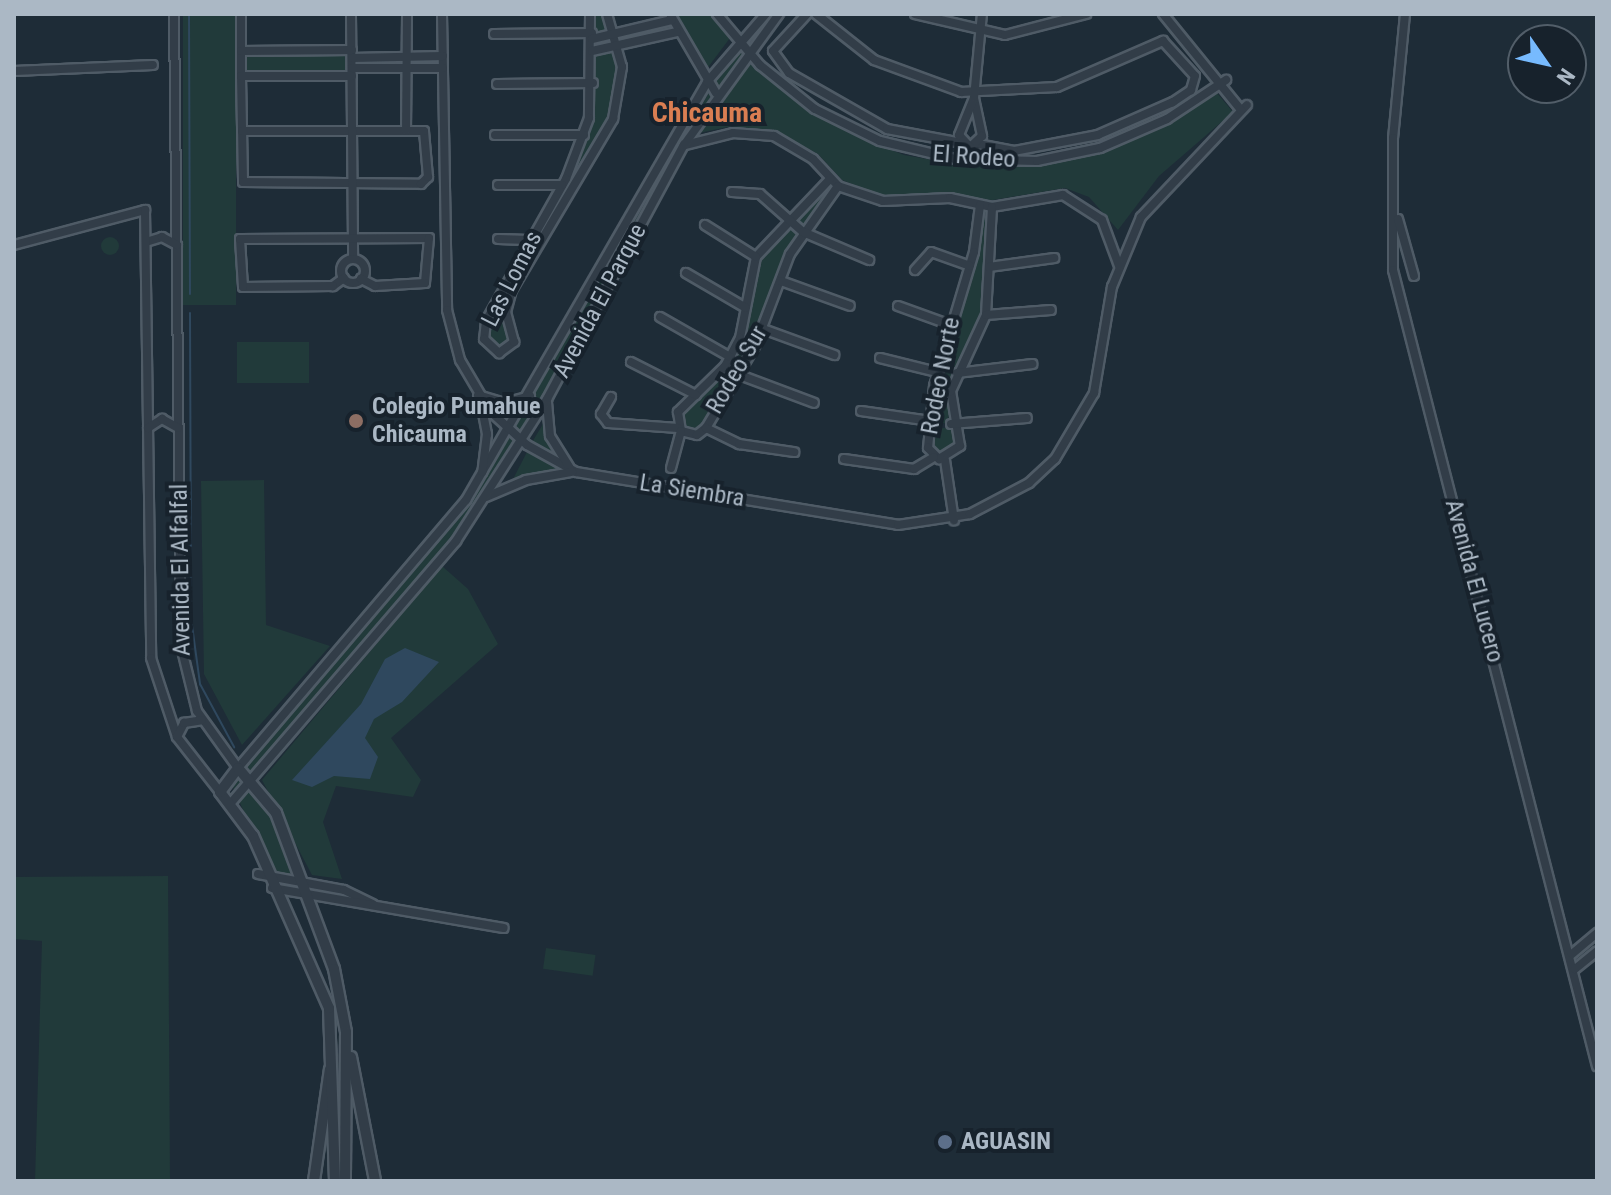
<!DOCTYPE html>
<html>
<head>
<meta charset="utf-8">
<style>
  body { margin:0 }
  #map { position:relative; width:1611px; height:1195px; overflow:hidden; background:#1e2c37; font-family:"Roboto Condensed",sans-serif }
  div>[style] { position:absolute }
  .green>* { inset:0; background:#213a3a; transform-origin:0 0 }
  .round { border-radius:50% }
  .water>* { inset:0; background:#2f485e }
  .stream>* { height:2px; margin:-1px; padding:0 1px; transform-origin:1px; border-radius:1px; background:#2f485e }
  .roads { filter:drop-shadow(2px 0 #4f5b66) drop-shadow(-2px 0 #4f5b66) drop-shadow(0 2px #4f5b66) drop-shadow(0 -2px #4f5b66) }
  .minor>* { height:8px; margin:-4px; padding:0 4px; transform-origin:4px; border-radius:4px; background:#323d48 }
  .minor>.ring { margin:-4px; padding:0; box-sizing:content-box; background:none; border:8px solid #323d48; border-radius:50% }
  .tertiary>* { height:10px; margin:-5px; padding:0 5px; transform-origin:5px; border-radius:5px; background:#323d48 }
  .dots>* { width:22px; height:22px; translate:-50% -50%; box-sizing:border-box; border:4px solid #17222c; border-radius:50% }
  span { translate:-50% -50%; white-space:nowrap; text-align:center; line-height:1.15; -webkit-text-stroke:8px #17222c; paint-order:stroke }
  .street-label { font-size:24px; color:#abb8c5 }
  .poi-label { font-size:24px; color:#abb8c5; font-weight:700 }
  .left { translate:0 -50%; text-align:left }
  .quarter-label { font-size:28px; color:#da7e52; font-weight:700 }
  .frame { position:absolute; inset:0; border:16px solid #abb8c5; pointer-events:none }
  .north { position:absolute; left:1507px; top:24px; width:80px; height:80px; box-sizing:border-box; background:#17222c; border:2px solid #525e69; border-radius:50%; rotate:124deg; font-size:22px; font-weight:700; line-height:32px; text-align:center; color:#abb8c5 }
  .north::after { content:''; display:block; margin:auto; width:28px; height:36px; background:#77bafe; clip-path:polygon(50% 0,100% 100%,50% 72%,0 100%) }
</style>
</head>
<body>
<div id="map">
  <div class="green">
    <div style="left:183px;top:14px;width:53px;height:291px"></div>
    <div style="clip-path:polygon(592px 14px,605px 14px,620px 67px,612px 119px,507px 299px,512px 344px,503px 351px,487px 337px,488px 323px,591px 119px)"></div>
    <div style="clip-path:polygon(676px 14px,712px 14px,730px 38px,706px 70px)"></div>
    <div style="clip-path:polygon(737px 45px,744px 54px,682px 144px,546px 395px,459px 530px,251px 775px,296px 876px,271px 872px,232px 785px,475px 493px)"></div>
    <div style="left:348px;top:54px;width:17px;height:103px;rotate:90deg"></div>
    <div style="clip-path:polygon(750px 63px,847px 132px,904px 155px,967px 166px,1093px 154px,1149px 133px,1217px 93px,1233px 112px,1159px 176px,1118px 230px,1089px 197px,1065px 188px,993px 200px,885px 197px,842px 180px,818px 154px,775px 131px,732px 126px,699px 133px)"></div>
    <div style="clip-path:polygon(830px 182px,836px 187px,799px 235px,753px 345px,704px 427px,683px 429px,683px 408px,706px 389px,742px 338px,758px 258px)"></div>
    <div style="clip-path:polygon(982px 208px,990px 209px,987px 300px,952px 377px,948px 424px,938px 422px,937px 390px,979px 251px)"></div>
    <div class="round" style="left:101px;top:237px;width:18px;height:18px"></div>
    <div style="left:237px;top:342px;width:72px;height:41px"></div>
    <div style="clip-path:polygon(543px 424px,548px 441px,556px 457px,531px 444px)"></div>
    <div class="round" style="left:930px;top:428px;width:28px;height:28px"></div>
    <div style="clip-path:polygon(527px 452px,560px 470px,511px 483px)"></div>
    <div style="clip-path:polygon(264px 480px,266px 625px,330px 646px,242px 745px,204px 674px,201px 481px)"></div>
    <div style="clip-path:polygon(442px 566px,468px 589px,498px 644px,391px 738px,421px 780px,413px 797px,336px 786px,323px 822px,342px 879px,312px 875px,262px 780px)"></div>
    <div style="clip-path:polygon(168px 876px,170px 1181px,35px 1181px,42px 941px,14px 939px,14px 877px)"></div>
    <div style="left:546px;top:948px;width:50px;height:21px;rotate:8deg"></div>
  </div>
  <div class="water">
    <div style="clip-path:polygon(405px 648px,439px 662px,402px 702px,374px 719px,365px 738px,378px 757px,370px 779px,334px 776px,312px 787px,292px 780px,361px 704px,385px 659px)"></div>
  </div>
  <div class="stream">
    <div style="left:189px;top:14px;width:280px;rotate:89.8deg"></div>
    <div style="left:190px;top:313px;width:305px;rotate:89.8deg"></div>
    <div style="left:191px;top:618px;width:67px;rotate:82.2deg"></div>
    <div style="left:200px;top:684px;width:72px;rotate:61.6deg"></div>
  </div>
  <div class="roads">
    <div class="minor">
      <div style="left:174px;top:14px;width:632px;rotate:89.37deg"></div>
      <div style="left:181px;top:646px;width:67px;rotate:76.2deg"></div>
      <div style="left:197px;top:711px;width:70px;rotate:54.3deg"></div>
      <div style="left:238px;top:768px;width:352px;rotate:-49.6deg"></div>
      <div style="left:466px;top:500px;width:482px;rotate:-60deg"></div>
      <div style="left:707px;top:82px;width:90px;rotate:-49.1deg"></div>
      <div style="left:241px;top:14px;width:62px;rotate:90deg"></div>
      <div style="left:241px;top:76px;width:106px;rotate:88.9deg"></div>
      <div style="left:243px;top:182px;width:178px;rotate:0.6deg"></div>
      <div style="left:421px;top:184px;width:10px;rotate:-45deg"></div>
      <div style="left:428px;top:177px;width:46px;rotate:-95deg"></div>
      <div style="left:424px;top:131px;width:182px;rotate:180deg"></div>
      <div style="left:351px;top:14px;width:245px;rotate:89.5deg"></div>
      <div style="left:442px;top:14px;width:296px;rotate:89deg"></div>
      <div style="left:447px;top:310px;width:52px;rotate:75.4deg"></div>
      <div style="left:460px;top:360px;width:59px;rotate:59.5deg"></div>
      <div style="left:490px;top:411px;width:50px;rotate:42.6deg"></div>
      <div style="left:527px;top:445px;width:56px;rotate:28.9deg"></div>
      <div style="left:576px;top:472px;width:326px;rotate:9.3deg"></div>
      <div style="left:898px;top:525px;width:73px;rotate:-8.7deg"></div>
      <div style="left:970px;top:514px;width:67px;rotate:-27.7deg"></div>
      <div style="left:1029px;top:483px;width:35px;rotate:-43deg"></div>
      <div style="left:1055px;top:459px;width:77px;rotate:-59.4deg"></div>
      <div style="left:1094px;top:393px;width:108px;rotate:-80.4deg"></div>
      <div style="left:1112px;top:287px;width:76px;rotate:-67.5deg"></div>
      <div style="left:1141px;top:217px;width:154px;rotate:-46.6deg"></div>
      <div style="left:590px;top:14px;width:104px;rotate:90.6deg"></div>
      <div style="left:589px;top:118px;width:65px;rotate:110.7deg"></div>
      <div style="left:566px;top:179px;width:163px;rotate:119.4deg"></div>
      <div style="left:486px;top:321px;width:18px;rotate:96deg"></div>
      <div style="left:484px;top:339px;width:21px;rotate:43deg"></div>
      <div style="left:499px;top:353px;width:19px;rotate:-36deg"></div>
      <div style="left:514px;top:342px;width:31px;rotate:-105deg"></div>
      <div style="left:506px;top:312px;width:23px;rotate:-75deg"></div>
      <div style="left:512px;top:290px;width:199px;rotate:-59.4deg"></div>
      <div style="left:613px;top:119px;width:53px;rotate:-80.2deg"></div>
      <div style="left:622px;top:67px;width:55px;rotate:-105.8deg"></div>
      <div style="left:670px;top:14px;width:91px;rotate:59.8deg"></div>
      <div style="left:717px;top:14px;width:67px;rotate:49.9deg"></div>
      <div style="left:760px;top:65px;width:70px;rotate:38.7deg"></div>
      <div style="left:815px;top:109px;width:72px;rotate:26.2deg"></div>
      <div style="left:880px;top:141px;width:77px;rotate:13.5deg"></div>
      <div style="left:955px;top:159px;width:82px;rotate:1.4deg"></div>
      <div style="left:1037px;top:161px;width:64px;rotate:-11.7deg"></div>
      <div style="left:1100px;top:148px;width:73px;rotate:-23.4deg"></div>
      <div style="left:1167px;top:119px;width:71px;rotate:-33.5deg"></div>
      <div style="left:807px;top:14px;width:50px;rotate:132.6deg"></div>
      <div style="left:773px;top:51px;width:27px;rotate:54deg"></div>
      <div style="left:789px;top:73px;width:113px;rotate:29.7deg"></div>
      <div style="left:887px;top:129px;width:76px;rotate:10.6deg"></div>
      <div style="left:816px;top:14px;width:74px;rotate:38.4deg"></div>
      <div style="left:874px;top:60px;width:93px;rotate:20.2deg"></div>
      <div style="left:961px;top:92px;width:96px;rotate:-3deg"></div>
      <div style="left:1057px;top:87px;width:116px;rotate:-23.5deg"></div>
      <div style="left:1163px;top:41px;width:47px;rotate:47.6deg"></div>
      <div style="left:1195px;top:76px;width:15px;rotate:106deg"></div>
      <div style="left:1191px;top:90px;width:22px;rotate:146deg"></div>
      <div style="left:1173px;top:102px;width:82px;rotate:156.3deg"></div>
      <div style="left:1098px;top:135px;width:86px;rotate:169.2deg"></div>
      <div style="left:1014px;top:151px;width:37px;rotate:-169deg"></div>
      <div style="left:915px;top:14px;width:92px;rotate:13.1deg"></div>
      <div style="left:1005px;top:35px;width:84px;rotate:-14.5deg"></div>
      <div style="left:1163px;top:14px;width:124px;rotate:50.9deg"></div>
      <div style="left:1405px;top:14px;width:125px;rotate:95.5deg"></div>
      <div style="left:1393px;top:138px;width:132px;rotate:90deg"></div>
      <div style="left:1393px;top:270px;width:822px;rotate:75.63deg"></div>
      <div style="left:494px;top:34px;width:98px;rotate:-0.6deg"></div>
      <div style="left:592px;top:39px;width:82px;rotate:-13.4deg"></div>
      <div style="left:241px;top:51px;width:111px;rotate:-0.5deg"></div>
      <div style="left:592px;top:51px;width:87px;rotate:-12.6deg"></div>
      <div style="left:352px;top:58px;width:91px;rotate:-1.3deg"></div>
      <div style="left:352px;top:68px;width:91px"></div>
      <div style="left:14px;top:71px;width:139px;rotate:-2.5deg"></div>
      <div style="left:241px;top:76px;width:111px"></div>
      <div style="left:497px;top:84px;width:96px;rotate:-0.6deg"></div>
      <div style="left:974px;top:98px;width:39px;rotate:78deg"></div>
      <div style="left:982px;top:136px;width:16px;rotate:137deg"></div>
      <div style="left:970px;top:147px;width:16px;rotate:-133deg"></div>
      <div style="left:959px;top:135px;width:40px;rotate:-68deg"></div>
      <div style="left:974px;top:98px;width:84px;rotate:-84.6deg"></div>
      <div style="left:406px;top:131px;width:117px;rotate:-89.5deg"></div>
      <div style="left:495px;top:135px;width:89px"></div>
      <div style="left:685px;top:145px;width:49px;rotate:-14deg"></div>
      <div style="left:733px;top:133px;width:41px;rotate:4.2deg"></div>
      <div style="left:774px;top:136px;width:45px;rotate:30.5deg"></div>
      <div style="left:813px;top:159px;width:37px;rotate:47deg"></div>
      <div style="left:838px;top:186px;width:47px;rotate:18.4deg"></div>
      <div style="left:883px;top:201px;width:67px;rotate:-2.6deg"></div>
      <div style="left:950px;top:198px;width:43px;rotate:12.1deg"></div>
      <div style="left:992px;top:207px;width:72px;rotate:-9.6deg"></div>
      <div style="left:1063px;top:195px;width:46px;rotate:32.7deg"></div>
      <div style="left:1102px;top:220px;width:49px;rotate:69.7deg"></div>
      <div style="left:830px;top:179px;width:108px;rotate:133.5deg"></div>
      <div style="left:756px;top:257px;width:83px;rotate:101.2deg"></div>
      <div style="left:740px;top:338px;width:32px;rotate:118deg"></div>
      <div style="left:725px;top:366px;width:66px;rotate:135.6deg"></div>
      <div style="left:678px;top:412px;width:19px;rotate:81deg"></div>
      <div style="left:681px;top:431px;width:16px;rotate:14deg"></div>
      <div style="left:697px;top:435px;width:11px;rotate:-38deg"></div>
      <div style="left:706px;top:428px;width:96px;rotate:-59.1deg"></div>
      <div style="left:755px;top:346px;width:98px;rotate:-69.2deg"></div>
      <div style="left:790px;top:254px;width:83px;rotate:-54.8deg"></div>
      <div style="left:498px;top:185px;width:64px"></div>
      <div style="left:732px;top:192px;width:28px;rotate:4deg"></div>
      <div style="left:760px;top:194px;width:57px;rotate:41.5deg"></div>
      <div style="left:803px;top:232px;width:72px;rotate:23deg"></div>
      <div style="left:980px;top:205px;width:47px;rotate:97.3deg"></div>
      <div style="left:974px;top:252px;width:140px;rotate:106.6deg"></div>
      <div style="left:934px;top:386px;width:62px;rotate:95.5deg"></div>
      <div style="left:928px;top:448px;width:16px;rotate:45deg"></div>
      <div style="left:939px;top:459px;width:25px;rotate:-32deg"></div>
      <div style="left:960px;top:446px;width:56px;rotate:-99.3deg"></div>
      <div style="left:951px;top:391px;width:84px;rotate:-65.3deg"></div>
      <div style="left:986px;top:315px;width:108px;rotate:-86.8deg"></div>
      <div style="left:1398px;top:219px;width:59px;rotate:74.3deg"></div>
      <div style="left:705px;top:225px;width:60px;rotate:32.1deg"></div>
      <div style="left:498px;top:239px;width:38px;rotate:2deg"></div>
      <div style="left:146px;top:242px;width:17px;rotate:-17deg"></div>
      <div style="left:162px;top:237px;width:17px;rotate:28deg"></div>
      <div style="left:14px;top:245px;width:136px;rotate:-15deg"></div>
      <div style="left:145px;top:210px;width:448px;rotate:89.2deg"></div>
      <div style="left:151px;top:658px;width:83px;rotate:71.8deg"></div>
      <div style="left:177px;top:737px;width:70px;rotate:52deg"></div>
      <div class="ring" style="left:341px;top:259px;width:16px;height:16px"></div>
      <div style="left:989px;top:267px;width:66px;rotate:-7.9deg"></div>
      <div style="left:915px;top:270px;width:24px;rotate:-48deg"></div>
      <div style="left:931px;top:252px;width:41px;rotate:19.7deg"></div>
      <div style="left:686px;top:273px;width:69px;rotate:30.3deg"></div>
      <div style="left:344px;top:278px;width:14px;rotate:144deg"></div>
      <div style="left:333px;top:286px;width:90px;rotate:179.4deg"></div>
      <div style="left:243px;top:287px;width:48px;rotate:-93.6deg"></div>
      <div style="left:240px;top:239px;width:189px;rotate:-0.3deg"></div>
      <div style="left:429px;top:238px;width:45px;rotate:95.1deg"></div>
      <div style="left:425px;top:283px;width:50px;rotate:176.6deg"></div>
      <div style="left:375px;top:286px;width:16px;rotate:-153deg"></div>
      <div style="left:781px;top:281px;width:73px;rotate:19.9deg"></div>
      <div style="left:898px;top:306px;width:53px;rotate:19.8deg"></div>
      <div style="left:986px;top:315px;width:65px;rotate:-4.4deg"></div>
      <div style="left:660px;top:317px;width:81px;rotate:29.7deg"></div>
      <div style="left:763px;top:329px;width:76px;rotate:20.1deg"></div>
      <div style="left:880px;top:358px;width:59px;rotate:13.8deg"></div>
      <div style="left:631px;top:362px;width:73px;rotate:26.9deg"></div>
      <div style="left:957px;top:373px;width:76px;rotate:-6.8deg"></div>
      <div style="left:737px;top:374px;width:82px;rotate:20.6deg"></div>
      <div style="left:478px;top:395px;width:27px;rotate:17deg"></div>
      <div style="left:504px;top:403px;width:27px;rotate:-15deg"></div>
      <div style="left:611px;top:397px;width:20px;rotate:120deg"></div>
      <div style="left:601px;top:414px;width:11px;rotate:52deg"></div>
      <div style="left:608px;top:423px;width:70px;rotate:4.1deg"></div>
      <div style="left:547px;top:402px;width:34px;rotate:85deg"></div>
      <div style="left:550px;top:436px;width:36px;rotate:58deg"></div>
      <div style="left:481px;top:403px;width:32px;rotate:79deg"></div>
      <div style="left:487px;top:434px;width:38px;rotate:97deg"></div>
      <div style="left:861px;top:411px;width:70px;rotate:8.2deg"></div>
      <div style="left:951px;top:424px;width:76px;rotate:-4.5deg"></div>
      <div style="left:148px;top:428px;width:17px;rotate:-33deg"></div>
      <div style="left:162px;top:419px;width:18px;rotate:29deg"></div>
      <div style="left:706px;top:428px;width:37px;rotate:26deg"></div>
      <div style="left:739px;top:444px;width:56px;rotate:8.3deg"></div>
      <div style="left:844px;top:459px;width:71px;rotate:8.1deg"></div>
      <div style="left:914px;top:469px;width:23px;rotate:-31deg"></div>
      <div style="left:945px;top:460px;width:61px;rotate:81.5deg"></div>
      <div style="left:671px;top:468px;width:38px;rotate:-75deg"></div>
      <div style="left:486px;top:497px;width:43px;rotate:-23deg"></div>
      <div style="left:526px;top:480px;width:47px;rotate:-9.9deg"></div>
      <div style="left:177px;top:737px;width:16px;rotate:-63deg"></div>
      <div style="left:184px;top:723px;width:18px;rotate:-9deg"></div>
      <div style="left:230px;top:804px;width:347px;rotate:-49.3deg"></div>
      <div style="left:456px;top:541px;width:169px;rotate:-57.3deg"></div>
      <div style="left:547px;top:399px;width:289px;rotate:-61.7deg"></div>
      <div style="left:684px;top:145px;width:162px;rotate:-54.1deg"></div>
      <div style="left:258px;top:874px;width:87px;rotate:10.5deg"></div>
      <div style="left:344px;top:890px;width:32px;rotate:26deg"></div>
      <div style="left:272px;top:888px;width:235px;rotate:9.8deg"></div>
      <div style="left:1572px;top:954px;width:33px;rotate:-40deg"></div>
      <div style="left:1575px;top:969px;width:28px;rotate:-39deg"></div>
    </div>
    <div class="tertiary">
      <div style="left:351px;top:1057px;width:126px;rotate:79deg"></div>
      <div style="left:314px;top:1181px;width:113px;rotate:-81.9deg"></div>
      <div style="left:335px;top:1181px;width:173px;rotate:-92deg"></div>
      <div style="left:329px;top:1008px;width:188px;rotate:-113.8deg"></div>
      <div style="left:253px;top:836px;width:55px;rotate:-126.9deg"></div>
      <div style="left:220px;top:792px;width:30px;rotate:-53deg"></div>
      <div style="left:238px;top:768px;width:59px;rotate:49.8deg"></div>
      <div style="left:276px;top:813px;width:166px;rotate:69.6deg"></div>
      <div style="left:334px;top:969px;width:64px;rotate:79.2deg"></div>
      <div style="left:346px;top:1032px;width:149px;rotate:90.4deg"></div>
    </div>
  </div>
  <div class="dots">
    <div style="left:356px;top:421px;background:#8d6e63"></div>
    <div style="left:945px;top:1142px;background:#5c6f8a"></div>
  </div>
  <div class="street-label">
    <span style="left:974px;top:157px;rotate:4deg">El Rodeo</span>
    <span style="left:512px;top:279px;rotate:-63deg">Las Lomas</span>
    <span style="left:600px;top:301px;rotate:-62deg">Avenida El Parque</span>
    <span style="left:737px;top:370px;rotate:-60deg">Rodeo Sur</span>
    <span style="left:941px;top:376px;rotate:-79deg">Rodeo Norte</span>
    <span style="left:692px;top:491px;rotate:9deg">La Siembra</span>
    <span style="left:181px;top:570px;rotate:-91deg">Avenida El Alfalfal</span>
    <span style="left:1474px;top:581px;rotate:75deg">Avenida El Lucero</span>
  </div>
  <div class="poi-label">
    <span class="left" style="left:372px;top:421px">Colegio Pumahue<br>Chicauma</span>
    <span class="left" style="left:961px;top:1142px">AGUASIN</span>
  </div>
  <div class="quarter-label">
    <span style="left:707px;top:113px">Chicauma</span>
  </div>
  <div class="frame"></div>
  <div class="north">N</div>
</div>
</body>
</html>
